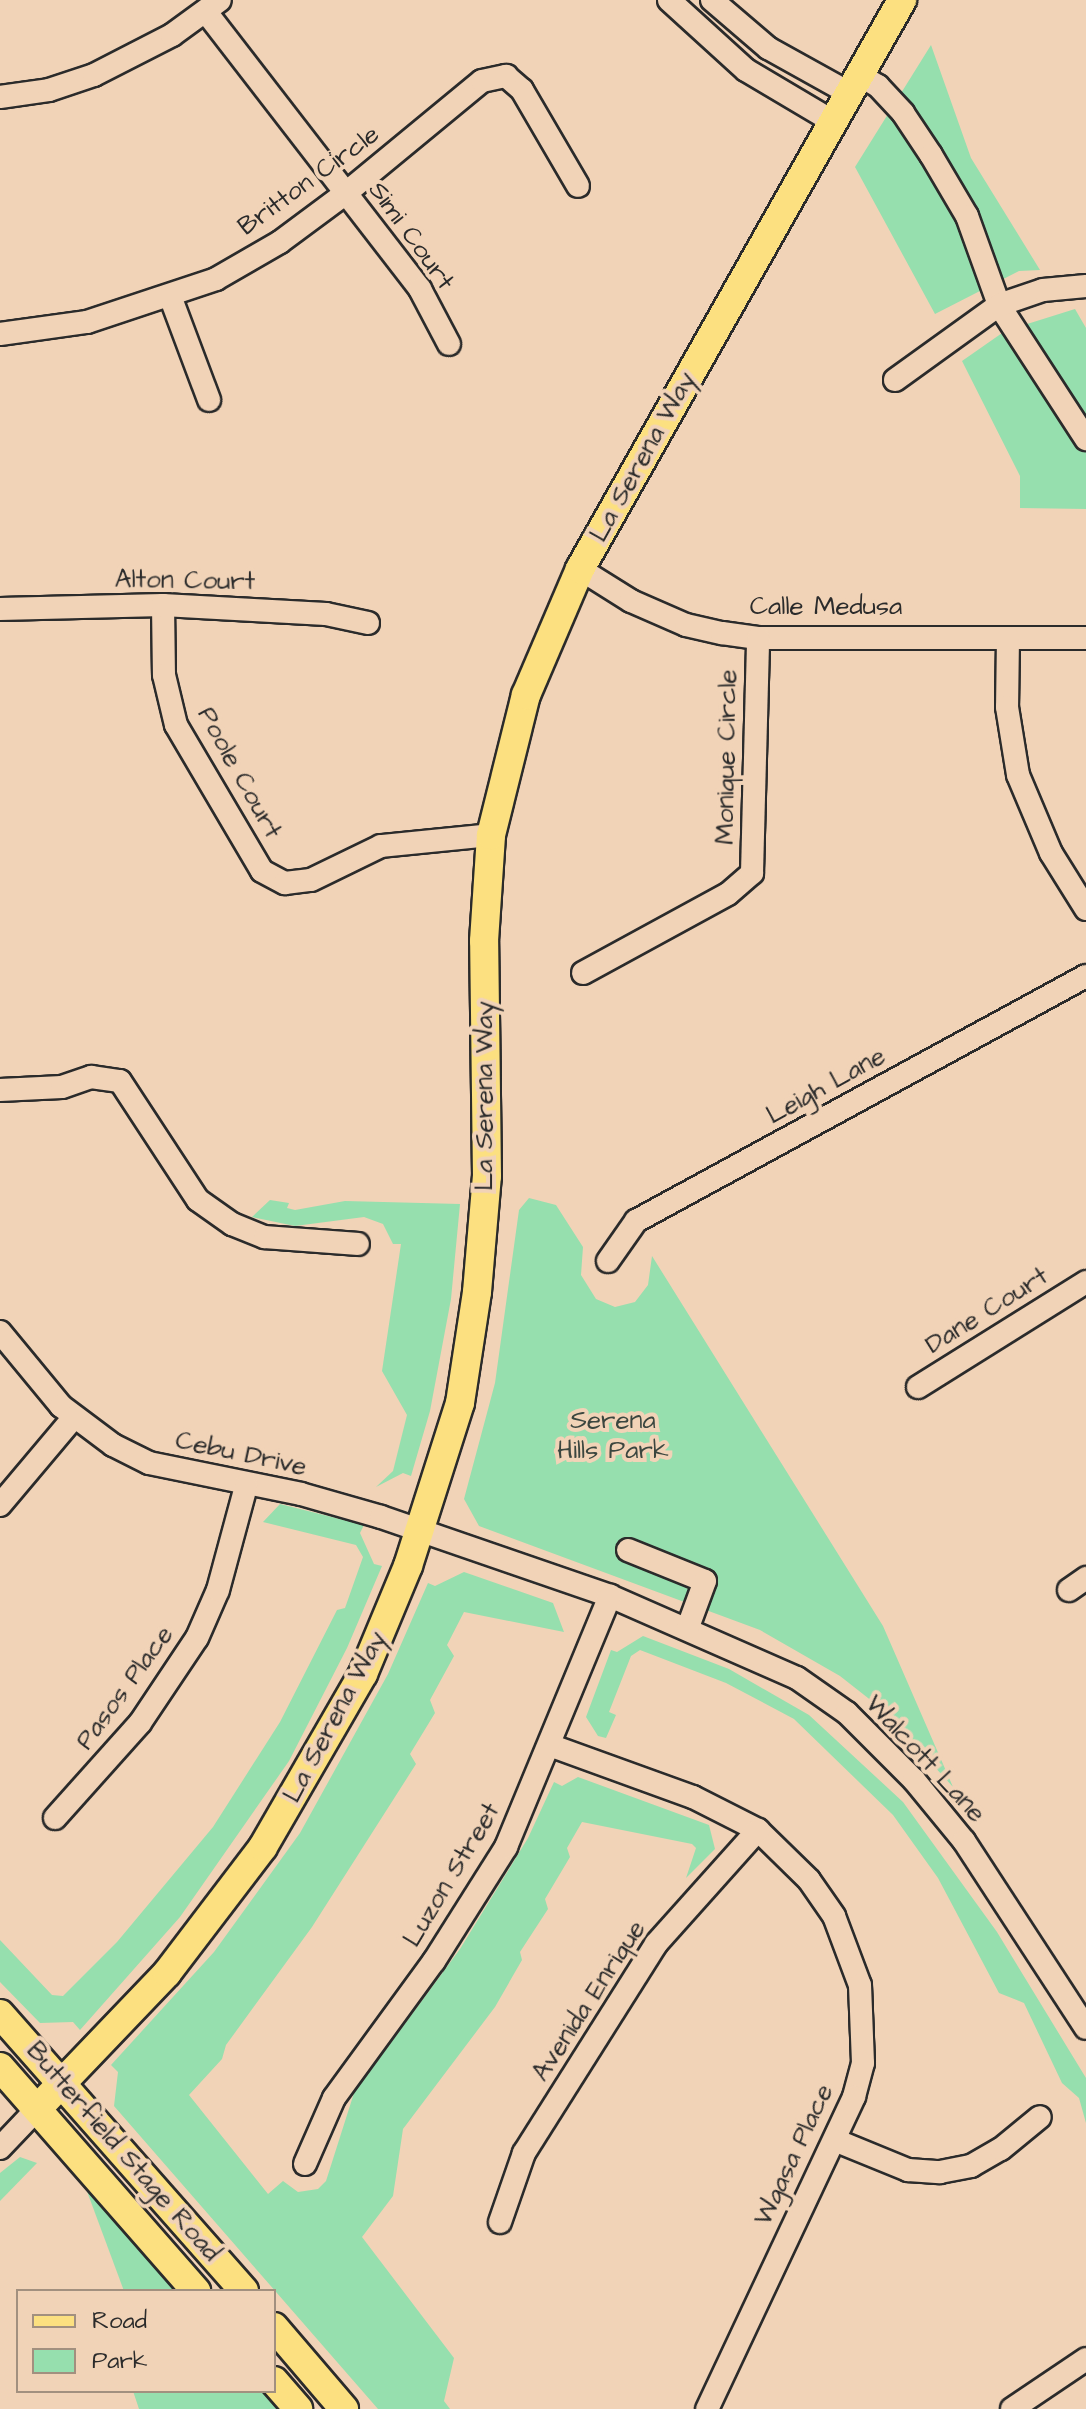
<!DOCTYPE html>
<html>
<head>
<meta charset="utf-8">
<style>
  body { margin:0 }
  #map { position:relative; width:1086px; height:2409px; overflow:hidden; background:#f1d3b7; font-family:"Architects Daughter",sans-serif }
  div>[style] { position:absolute }
  .green>* { inset:0; background:#96dfae }
  .roads { filter:drop-shadow(2px 0 #2b2b2b) drop-shadow(-2px 0 #2b2b2b) drop-shadow(0 2px #2b2b2b) drop-shadow(0 -2px #2b2b2b) }
  .minor>* { height:22px; margin:-11px; padding:0 11px; transform-origin:11px; border-radius:11px; background:#f1d3b7 }
  .major>* { height:28px; margin:-14px; padding:0 14px; transform-origin:14px; border-radius:14px; background:#fce080 }
  span { translate:-50% -50%; white-space:nowrap; text-align:center; line-height:1.15; -webkit-text-stroke:8px #f1d3b7; paint-order:stroke }
  .street-label { font-size:26px; color:#2b2b2b }
  .park-label { font-size:26px; color:#3b463f }
  .legend { position:absolute; left:16px; top:2289px; width:260px; height:104px; box-sizing:border-box; background:#f1d3b7; border:2px solid #a2907f; margin:0; padding:10px 14px; list-style:none; font-size:24px; color:#2b2b2b }
  .legend li { display:flex; align-items:center; gap:16px; height:40px }
  .legend b { width:40px; border:2px solid #a2907f }
</style>
</head>
<body>
<div id="map">
  <div class="green">
    <div style="clip-path:polygon(931px 45px,971px 158px,1040px 270px,1019px 271px,935px 314px,855px 167px)"></div>
    <div style="clip-path:polygon(1075px 309px,1086px 328px,1086px 509px,1020px 508px,1020px 476px,962px 361px,1005px 331px)"></div>
    <div style="clip-path:polygon(529px 1198px,556px 1205px,583px 1247px,581px 1275px,596px 1299px,615px 1307px,635px 1302px,648px 1285px,652px 1256px,883px 1626px,953px 1787px,882px 1709px,840px 1676px,760px 1630px,479px 1526px,464px 1499px,495px 1383px,519px 1210px)"></div>
    <div style="clip-path:polygon(270px 1200px,289px 1203px,287px 1208px,295px 1210px,345px 1201px,460px 1204px,451px 1299px,430px 1411px,411px 1476px,403px 1473px,376px 1487px,393px 1471px,407px 1415px,382px 1371px,401px 1244px,393px 1244px,383px 1224px,364px 1217px,295px 1226px,252px 1217px)"></div>
    <div style="clip-path:polygon(280px 1504px,364px 1525px,360px 1533px,374px 1564px,382px 1566px,347px 1648px,289px 1761px,180px 1917px,80px 2030px,73px 2022px,40px 2023px,0 1982px,0 1940px,52px 1995px,63px 1996px,117px 1942px,213px 1827px,280px 1722px,337px 1610px,345px 1608px,363px 1557px,356px 1545px,263px 1522px)"></div>
    <div style="clip-path:polygon(464px 1572px,553px 1603px,564px 1632px,464px 1612px,447px 1645px,454px 1656px,430px 1700px,435px 1713px,410px 1754px,416px 1764px,312px 1927px,226px 2045px,222px 2059px,189px 2095px,268px 2194px,283px 2181px,298px 2192px,318px 2189px,326px 2181px,354px 2093px,460px 1949px,528px 1838px,554px 1782px,562px 1786px,578px 1777px,709px 1825px,715px 1849px,686px 1878px,696px 1848px,692px 1844px,582px 1822px,567px 1848px,570px 1857px,545px 1899px,548px 1909px,520px 1952px,522px 1960px,495px 2007px,403px 2129px,393px 2196px,362px 2237px,454px 2358px,444px 2401px,450px 2409px,378px 2409px,114px 2106px,118px 2072px,111px 2065px,214px 1952px,300px 1833px,388px 1674px,428px 1583px,435px 1586px)"></div>
    <div style="clip-path:polygon(643px 1636px,729px 1669px,809px 1715px,903px 1802px,997px 1932px,1086px 2078px,1086px 2123px,1079px 2098px,1062px 2083px,1024px 2003px,999px 1993px,938px 1878px,893px 1815px,794px 1719px,726px 1683px,640px 1650px,631px 1656px,609px 1712px,616px 1715px,606px 1738px,598px 1736px,586px 1717px,611px 1650px,617px 1652px)"></div>
    <div style="clip-path:polygon(20px 2157px,37px 2163px,0 2201px,0 2173px)"></div>
    <div style="clip-path:polygon(85px 2186px,175px 2291px,124px 2291px)"></div>
    <div style="clip-path:polygon(133px 2391px,262px 2391px,277px 2409px,139px 2409px)"></div>
  </div>
  <div class="roads">
    <div class="minor">
      <div style="left:669px;top:0;width:104px;rotate:42.3deg"></div>
      <div style="left:746px;top:70px;width:100px;rotate:30.7deg"></div>
      <div style="left:712px;top:0;width:74px;rotate:40.6deg"></div>
      <div style="left:768px;top:48px;width:93px;rotate:29.1deg"></div>
      <div style="left:206px;top:12px;width:350px;rotate:52.3deg"></div>
      <div style="left:420px;top:289px;width:62px;rotate:62.2deg"></div>
      <div style="left:859px;top:75px;width:22px;rotate:30deg"></div>
      <div style="left:878px;top:86px;width:37px;rotate:47deg"></div>
      <div style="left:903px;top:113px;width:50px;rotate:56.3deg"></div>
      <div style="left:931px;top:155px;width:71px;rotate:59.5deg"></div>
      <div style="left:967px;top:216px;width:95px;rotate:70.2deg"></div>
      <div style="left:999px;top:305px;width:160px;rotate:57deg"></div>
      <div style="left:0;top:97px;width:49px;rotate:-8.1deg"></div>
      <div style="left:49px;top:90px;width:47px;rotate:-18.4deg"></div>
      <div style="left:94px;top:75px;width:88px;rotate:-27.1deg"></div>
      <div style="left:172px;top:35px;width:59px;rotate:-36.1deg"></div>
      <div style="left:170px;top:296px;width:111px;rotate:69.4deg"></div>
      <div style="left:0;top:334px;width:88px;rotate:-7.9deg"></div>
      <div style="left:87px;top:322px;width:136px;rotate:-18.4deg"></div>
      <div style="left:216px;top:279px;width:74px;rotate:-30deg"></div>
      <div style="left:280px;top:242px;width:82px;rotate:-36.6deg"></div>
      <div style="left:346px;top:193px;width:176px;rotate:-39.5deg"></div>
      <div style="left:482px;top:81px;width:25px;rotate:-12deg"></div>
      <div style="left:506px;top:76px;width:21px;rotate:41deg"></div>
      <div style="left:522px;top:90px;width:111px;rotate:59.7deg"></div>
      <div style="left:895px;top:380px;width:128px;rotate:-35.8deg"></div>
      <div style="left:999px;top:305px;width:46px;rotate:-18.8deg"></div>
      <div style="left:1043px;top:290px;width:43px;rotate:-5.3deg"></div>
      <div style="left:580px;top:569px;width:60px;rotate:32.1deg"></div>
      <div style="left:631px;top:601px;width:60px;rotate:23.6deg"></div>
      <div style="left:686px;top:625px;width:37px;rotate:13deg"></div>
      <div style="left:722px;top:633px;width:36px;rotate:8deg"></div>
      <div style="left:758px;top:638px;width:328px"></div>
      <div style="left:163px;top:605px;width:70px;rotate:89.2deg"></div>
      <div style="left:164px;top:675px;width:51px;rotate:76.5deg"></div>
      <div style="left:176px;top:725px;width:169px;rotate:59.5deg"></div>
      <div style="left:262px;top:871px;width:26px;rotate:28deg"></div>
      <div style="left:285px;top:883px;width:26px;rotate:-7deg"></div>
      <div style="left:311px;top:880px;width:78px;rotate:-25.9deg"></div>
      <div style="left:381px;top:846px;width:111px;rotate:-5.7deg"></div>
      <div style="left:0;top:609px;width:163px;rotate:-1.4deg"></div>
      <div style="left:163px;top:605px;width:163px;rotate:3.2deg"></div>
      <div style="left:326px;top:614px;width:43px;rotate:12.1deg"></div>
      <div style="left:1008px;top:638px;width:69px;rotate:90.8deg"></div>
      <div style="left:1007px;top:707px;width:69px;rotate:80.8deg"></div>
      <div style="left:1018px;top:775px;width:85px;rotate:67.1deg"></div>
      <div style="left:1051px;top:853px;width:66px;rotate:58deg"></div>
      <div style="left:583px;top:973px;width:165px;rotate:-28.6deg"></div>
      <div style="left:728px;top:894px;width:32px;rotate:-41deg"></div>
      <div style="left:752px;top:873px;width:235px;rotate:-88.5deg"></div>
      <div style="left:0;top:1090px;width:62px;rotate:-2.8deg"></div>
      <div style="left:62px;top:1087px;width:31px;rotate:-19deg"></div>
      <div style="left:91px;top:1077px;width:29px;rotate:8deg"></div>
      <div style="left:120px;top:1081px;width:142px;rotate:56.8deg"></div>
      <div style="left:198px;top:1200px;width:42px;rotate:35.2deg"></div>
      <div style="left:232px;top:1224px;width:35px;rotate:22deg"></div>
      <div style="left:265px;top:1237px;width:93px;rotate:4.3deg"></div>
      <div style="left:608px;top:1261px;width:49px;rotate:-55deg"></div>
      <div style="left:636px;top:1221px;width:512px;rotate:-28.57deg"></div>
      <div style="left:0;top:1332px;width:96px;rotate:50.5deg"></div>
      <div style="left:61px;top:1406px;width:65px;rotate:36.9deg"></div>
      <div style="left:113px;top:1445px;width:40px;rotate:26.6deg"></div>
      <div style="left:149px;top:1463px;width:155px;rotate:11.5deg"></div>
      <div style="left:301px;top:1494px;width:83px;rotate:16deg"></div>
      <div style="left:381px;top:1517px;width:242px;rotate:19deg"></div>
      <div style="left:610px;top:1596px;width:204px;rotate:23.7deg"></div>
      <div style="left:797px;top:1678px;width:61px;rotate:35deg"></div>
      <div style="left:847px;top:1713px;width:95px;rotate:45deg"></div>
      <div style="left:914px;top:1780px;width:79px;rotate:50.7deg"></div>
      <div style="left:964px;top:1841px;width:223px;rotate:56.9deg"></div>
      <div style="left:918px;top:1387px;width:198px;rotate:-32deg"></div>
      <div style="left:0;top:1505px;width:115px;rotate:-49.9deg"></div>
      <div style="left:628px;top:1550px;width:83px;rotate:21.9deg"></div>
      <div style="left:705px;top:1581px;width:49px;rotate:110.3deg"></div>
      <div style="left:1069px;top:1590px;width:21px;rotate:-35deg"></div>
      <div style="left:552px;top:1746px;width:150px;rotate:19.9deg"></div>
      <div style="left:693px;top:1797px;width:73px;rotate:26.9deg"></div>
      <div style="left:758px;top:1830px;width:71px;rotate:44.4deg"></div>
      <div style="left:809px;top:1880px;width:44px;rotate:55.2deg"></div>
      <div style="left:834px;top:1916px;width:74px;rotate:69.4deg"></div>
      <div style="left:860px;top:1985px;width:78px;rotate:87.8deg"></div>
      <div style="left:863px;top:2063px;width:35px;rotate:105deg"></div>
      <div style="left:854px;top:2097px;width:345px;rotate:115.2deg"></div>
      <div style="left:55px;top:1818px;width:127px;rotate:-48.2deg"></div>
      <div style="left:140px;top:1723px;width:102px;rotate:-56.2deg"></div>
      <div style="left:197px;top:1638px;width:52px;rotate:-66.4deg"></div>
      <div style="left:218px;top:1590px;width:108px;rotate:-74.9deg"></div>
      <div style="left:837px;top:2141px;width:77px;rotate:22.2deg"></div>
      <div style="left:908px;top:2170px;width:32px;rotate:4deg"></div>
      <div style="left:940px;top:2172px;width:32px;rotate:-11deg"></div>
      <div style="left:971px;top:2166px;width:34px;rotate:-30deg"></div>
      <div style="left:1001px;top:2149px;width:50px;rotate:-39.4deg"></div>
      <div style="left:0;top:2148px;width:55px;rotate:-46.5deg"></div>
      <div style="left:305px;top:2164px;width:72px;rotate:-66.3deg"></div>
      <div style="left:334px;top:2098px;width:170px;rotate:-53.9deg"></div>
      <div style="left:434px;top:1961px;width:135px;rotate:-57.7deg"></div>
      <div style="left:506px;top:1847px;width:272px;rotate:-67.5deg"></div>
      <div style="left:500px;top:2222px;width:73px;rotate:-70.8deg"></div>
      <div style="left:524px;top:2153px;width:247px;rotate:-57.7deg"></div>
      <div style="left:656px;top:1944px;width:153px;rotate:-48.2deg"></div>
      <div style="left:1012px;top:2409px;width:89px;rotate:-34deg"></div>
    </div>
    <div class="major">
      <div style="left:0;top:2014px;width:369px;rotate:48.6deg"></div>
      <div style="left:0;top:2067px;width:298px;rotate:48.8deg"></div>
      <div style="left:38px;top:2108px;width:187px;rotate:-46.3deg"></div>
      <div style="left:167px;top:1973px;width:158px;rotate:-52.7deg"></div>
      <div style="left:263px;top:1847px;width:200px;rotate:-60deg"></div>
      <div style="left:363px;top:1674px;width:117px;rotate:-67.4deg"></div>
      <div style="left:408px;top:1566px;width:171px;rotate:-72.3deg"></div>
      <div style="left:460px;top:1403px;width:112px;rotate:-81.3deg"></div>
      <div style="left:477px;top:1292px;width:116px;rotate:-85.1deg"></div>
      <div style="left:487px;top:1176px;width:235px;rotate:-90.7deg"></div>
      <div style="left:484px;top:941px;width:106px;rotate:-86.2deg"></div>
      <div style="left:491px;top:835px;width:144px;rotate:-76deg"></div>
      <div style="left:526px;top:695px;width:137px;rotate:-66.8deg"></div>
      <div style="left:580px;top:569px;width:654px;rotate:-60.49deg"></div>
      <div style="left:274px;top:2327px;width:108px;rotate:49.5deg"></div>
      <div style="left:274px;top:2381px;width:37px;rotate:49deg"></div>
    </div>
  </div>
  <div class="street-label">
    <span style="left:309px;top:181px;rotate:-36deg">Britton Circle</span>
    <span style="left:411px;top:236px;rotate:54deg">Simi Court</span>
    <span style="left:643px;top:457px;rotate:-61deg">La Serena Way</span>
    <span style="left:185px;top:581px;rotate:1deg">Alton Court</span>
    <span style="left:826px;top:607px">Calle Medusa</span>
    <span style="left:727px;top:757px;rotate:-89deg">Monique Circle</span>
    <span style="left:239px;top:773px;rotate:61deg">Poole Court</span>
    <span style="left:826px;top:1086px;rotate:-29deg">Leigh Lane</span>
    <span style="left:485px;top:1096px;rotate:-90deg">La Serena Way</span>
    <span style="left:987px;top:1311px;rotate:-32deg">Dane Court</span>
    <span style="left:241px;top:1454px;rotate:12deg">Cebu Drive</span>
    <span style="left:125px;top:1688px;rotate:-54deg">Pasos Place</span>
    <span style="left:335px;top:1717px;rotate:-62deg">La Serena Way</span>
    <span style="left:925px;top:1759px;rotate:47deg">Walcott Lane</span>
    <span style="left:452px;top:1875px;rotate:-59deg">Luzon Street</span>
    <span style="left:589px;top:2001px;rotate:-57deg">Avenida Enrique</span>
    <span style="left:123px;top:2152px;rotate:49deg">Butterfield Stage Road</span>
    <span style="left:794px;top:2155px;rotate:-65deg">Wgasa Place</span>
  </div>
  <div class="park-label">
    <span style="left:613px;top:1436px">Serena<br>Hills Park</span>
  </div>
  <ul class="legend">
  <li><b style="height:10px;background:#fce080"></b>Road</li>
  <li><b style="height:22px;background:#96dfae"></b>Park</li>
  </ul>
</div>
</body>
</html>
